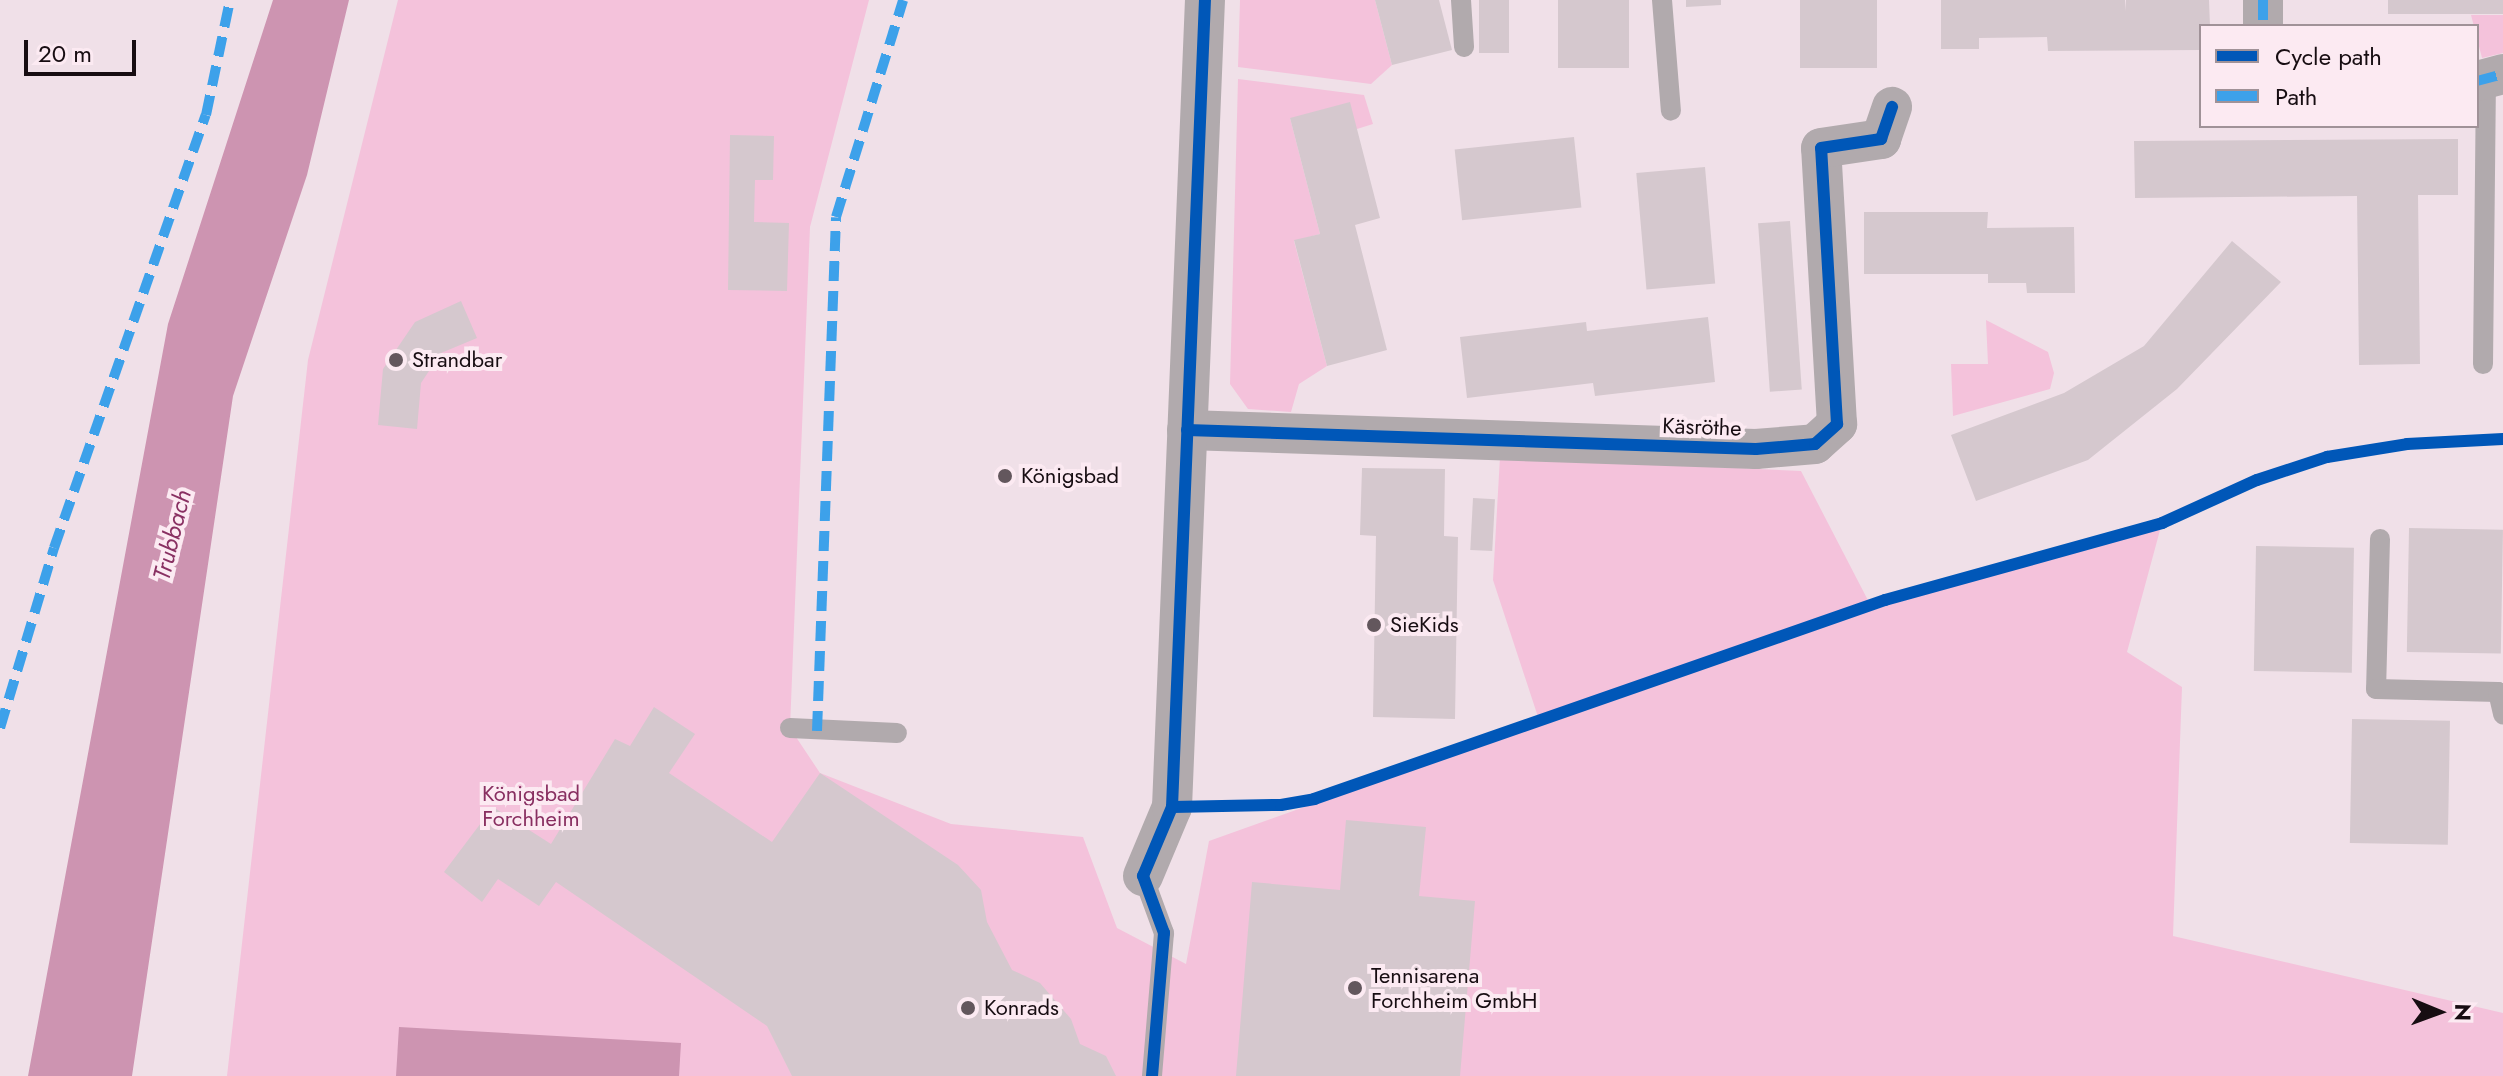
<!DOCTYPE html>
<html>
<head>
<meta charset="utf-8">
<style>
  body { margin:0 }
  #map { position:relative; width:2503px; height:1076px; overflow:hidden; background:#f0e0e8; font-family:Jost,sans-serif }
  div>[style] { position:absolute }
  .green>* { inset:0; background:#f4c2db }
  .water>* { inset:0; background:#cd94b1 }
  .building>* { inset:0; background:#d5c8ce; transform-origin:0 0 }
  .service>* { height:20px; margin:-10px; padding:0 10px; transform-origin:10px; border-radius:10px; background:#b1aaad }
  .minor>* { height:40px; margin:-20px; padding:0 20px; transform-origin:20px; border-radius:20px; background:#b1aaad }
  .quiet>* { height:10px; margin-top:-5px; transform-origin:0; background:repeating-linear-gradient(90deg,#3da1ea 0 20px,transparent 0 30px) }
  .cycleway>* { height:12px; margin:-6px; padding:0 6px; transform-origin:6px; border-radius:6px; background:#0057b8 }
  .dots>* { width:22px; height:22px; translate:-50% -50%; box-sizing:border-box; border:4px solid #fceaf2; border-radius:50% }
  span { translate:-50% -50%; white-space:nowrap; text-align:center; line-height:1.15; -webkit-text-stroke:8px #fceaf2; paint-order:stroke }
  .poi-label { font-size:22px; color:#170d12 }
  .left { translate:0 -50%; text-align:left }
  .street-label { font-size:22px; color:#170d12 }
  .park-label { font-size:22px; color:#882f61 }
  .water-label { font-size:24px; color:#893062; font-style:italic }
  .legend { position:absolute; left:2199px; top:24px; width:280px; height:104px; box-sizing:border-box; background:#fceaf2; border:2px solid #a09298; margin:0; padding:10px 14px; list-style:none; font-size:24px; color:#170d12 }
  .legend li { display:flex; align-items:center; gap:16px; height:40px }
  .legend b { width:40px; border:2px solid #a09298 }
  .north { position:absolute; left:2399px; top:972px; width:80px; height:80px; -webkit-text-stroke:6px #fceaf2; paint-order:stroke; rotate:91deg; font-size:22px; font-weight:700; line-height:32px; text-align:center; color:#170d12 }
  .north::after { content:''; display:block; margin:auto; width:28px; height:36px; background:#170d12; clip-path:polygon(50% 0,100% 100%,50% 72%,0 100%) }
  .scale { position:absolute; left:24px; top:40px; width:112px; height:36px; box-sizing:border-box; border:4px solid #170d12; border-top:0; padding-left:10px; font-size:24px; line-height:28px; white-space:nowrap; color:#170d12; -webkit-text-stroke:6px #fceaf2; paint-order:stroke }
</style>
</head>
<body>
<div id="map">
  <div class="green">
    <div style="clip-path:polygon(398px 0,869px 0,810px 227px,790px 728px,820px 773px,951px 824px,1083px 837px,1117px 928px,1186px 964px,1209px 841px,1540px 723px,1493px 580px,1500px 457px,1801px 471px,1873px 610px,2163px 519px,2127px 652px,2182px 687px,2173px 936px,2503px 1013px,2503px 1076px,227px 1076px,308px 360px)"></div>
    <div style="clip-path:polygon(1240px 0,1375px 0,1392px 65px,1371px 84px,1238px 67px)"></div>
    <div style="clip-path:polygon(2471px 15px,2503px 15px,2503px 53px,2482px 58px)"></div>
    <div style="clip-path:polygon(1238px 79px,1364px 95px,1373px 124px,1357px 129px,1290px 118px,1320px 234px,1294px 241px,1327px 366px,1299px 384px,1291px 412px,1248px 409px,1230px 384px)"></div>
    <div style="clip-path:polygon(1986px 320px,2048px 352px,2054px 373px,2050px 389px,1953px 416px,1951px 364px,1988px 364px)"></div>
  </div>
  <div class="water">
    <div style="clip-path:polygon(273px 0,349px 0,307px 175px,233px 396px,132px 1076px,28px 1076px,168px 324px)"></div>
    <div style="clip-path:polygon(399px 1027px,681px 1043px,679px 1076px,396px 1076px)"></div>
  </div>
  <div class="building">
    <div style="clip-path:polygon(1375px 0,1439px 0,1452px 50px,1392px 65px)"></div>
    <div style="left:1479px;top:0;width:30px;height:53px"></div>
    <div style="left:1558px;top:0;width:71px;height:68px"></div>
    <div style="clip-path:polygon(1686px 0,1721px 0,1721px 5px,1686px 7px)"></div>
    <div style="left:1800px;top:0;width:77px;height:68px"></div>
    <div style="clip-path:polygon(1941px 0,2125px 0,2125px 11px,2126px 0,2209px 0,2210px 26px,2201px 26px,2201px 50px,2048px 51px,2047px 37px,1979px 38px,1979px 49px,1941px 49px)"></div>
    <div style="left:2388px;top:0;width:115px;height:14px"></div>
    <div style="clip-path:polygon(1350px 102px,1380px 218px,1355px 225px,1387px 350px,1327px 366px,1294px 240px,1320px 234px,1290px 118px)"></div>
    <div style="clip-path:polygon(730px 135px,774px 136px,773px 180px,755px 180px,754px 222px,789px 223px,787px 291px,728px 290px)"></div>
    <div style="left:1574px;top:137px;width:71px;height:120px;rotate:84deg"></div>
    <div style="clip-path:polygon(2458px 139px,2458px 195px,2418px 195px,2420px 364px,2359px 365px,2357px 196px,2135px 198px,2134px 141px)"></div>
    <div style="left:1705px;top:167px;width:117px;height:69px;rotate:85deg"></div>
    <div style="clip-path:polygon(1864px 212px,1988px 212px,1987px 228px,2074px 227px,2075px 293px,2027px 293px,2026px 283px,1988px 283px,1988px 274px,1864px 274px)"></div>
    <div style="left:1790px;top:221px;width:169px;height:32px;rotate:86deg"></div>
    <div style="clip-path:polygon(2232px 241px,2281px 282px,2177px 389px,2088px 460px,1976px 501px,1951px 435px,2064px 393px,2144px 346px)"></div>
    <div style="clip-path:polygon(461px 301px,477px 338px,441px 353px,421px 383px,417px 429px,378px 425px,383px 369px,415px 322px)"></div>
    <div style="clip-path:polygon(1708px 317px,1715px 382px,1595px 396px,1593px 383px,1467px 398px,1460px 337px,1586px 322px,1587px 331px)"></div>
    <div style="clip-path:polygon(1362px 468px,1445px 469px,1444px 536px,1458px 537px,1455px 719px,1373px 717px,1376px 536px,1360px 535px)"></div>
    <div style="left:1473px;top:498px;width:22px;height:52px;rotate:3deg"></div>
    <div style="left:2409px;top:528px;width:94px;height:124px;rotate:1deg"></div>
    <div style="left:2256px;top:546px;width:98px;height:125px;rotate:1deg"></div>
    <div style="clip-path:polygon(654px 707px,695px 734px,669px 773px,772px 842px,820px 773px,958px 865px,981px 890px,987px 922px,1012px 970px,1040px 983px,1071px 1019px,1080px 1044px,1106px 1056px,1116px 1076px,792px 1076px,767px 1026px,556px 882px,539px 906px,498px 879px,482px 902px,444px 872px,493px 807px,551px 844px,615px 739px,630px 746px)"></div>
    <div style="left:2352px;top:719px;width:98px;height:124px;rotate:1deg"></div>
    <div style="clip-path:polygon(1346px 820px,1426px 827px,1419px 896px,1475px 901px,1460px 1076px,1236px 1076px,1252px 882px,1340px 890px)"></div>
  </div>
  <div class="service">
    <div style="left:1461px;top:0;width:47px;rotate:86.3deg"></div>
    <div style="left:1662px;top:0;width:111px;rotate:85.4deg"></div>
    <div style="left:2483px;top:364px;width:285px;rotate:-89.4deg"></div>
    <div style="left:2380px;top:539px;width:150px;rotate:91.5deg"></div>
    <div style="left:2376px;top:689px;width:122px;rotate:1.4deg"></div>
    <div style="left:2498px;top:692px;width:23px;rotate:77deg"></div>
    <div style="left:790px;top:728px;width:107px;rotate:2.7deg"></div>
    <div style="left:1143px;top:876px;width:61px;rotate:69.8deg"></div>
    <div style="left:1164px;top:933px;width:144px;rotate:94.8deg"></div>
  </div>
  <div class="minor">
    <div style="left:2263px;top:0;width:26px;rotate:90deg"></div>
    <div style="left:2477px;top:81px;width:27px;rotate:-15deg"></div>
    <div style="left:1187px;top:430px;width:569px;rotate:1.91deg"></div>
    <div style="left:1756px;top:449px;width:59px;rotate:-4.8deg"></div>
    <div style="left:1815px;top:444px;width:30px;rotate:-42deg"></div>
    <div style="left:1837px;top:424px;width:276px;rotate:-93.3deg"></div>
    <div style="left:1821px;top:148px;width:61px;rotate:-8.5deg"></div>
    <div style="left:1881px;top:139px;width:34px;rotate:-71deg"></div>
    <div style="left:1143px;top:876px;width:75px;rotate:-67.2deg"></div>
    <div style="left:1172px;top:807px;width:808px;rotate:-87.66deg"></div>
  </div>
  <div class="quiet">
    <div style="left:2263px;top:0;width:26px;rotate:90deg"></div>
    <div style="left:2477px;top:81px;width:27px;rotate:-15deg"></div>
    <div style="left:0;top:728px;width:188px;rotate:-73.3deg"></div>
    <div style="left:54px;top:548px;width:459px;rotate:-70.7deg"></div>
    <div style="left:206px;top:115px;width:117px;rotate:-78.2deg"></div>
    <div style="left:817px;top:731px;width:514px;rotate:-87.88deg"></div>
    <div style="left:836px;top:217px;width:227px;rotate:-72.8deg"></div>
  </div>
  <div class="cycleway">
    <div style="left:1187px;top:430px;width:569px;rotate:1.91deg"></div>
    <div style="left:1756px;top:449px;width:59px;rotate:-4.8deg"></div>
    <div style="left:1815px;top:444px;width:30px;rotate:-42deg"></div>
    <div style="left:1837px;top:424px;width:276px;rotate:-93.3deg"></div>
    <div style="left:1821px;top:148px;width:61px;rotate:-8.5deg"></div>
    <div style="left:1881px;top:139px;width:34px;rotate:-71deg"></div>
    <div style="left:1172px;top:807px;width:109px;rotate:-1.1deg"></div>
    <div style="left:1281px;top:805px;width:34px;rotate:-10deg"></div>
    <div style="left:1314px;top:799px;width:605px;rotate:-19.21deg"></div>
    <div style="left:1885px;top:600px;width:288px;rotate:-15.5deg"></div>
    <div style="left:2162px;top:523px;width:104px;rotate:-24.4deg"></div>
    <div style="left:2257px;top:480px;width:74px;rotate:-18.2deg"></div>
    <div style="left:2327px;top:457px;width:81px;rotate:-9.2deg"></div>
    <div style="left:2407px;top:444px;width:96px;rotate:-3deg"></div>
    <div style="left:1152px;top:1076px;width:144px;rotate:-85.2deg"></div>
    <div style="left:1164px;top:933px;width:61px;rotate:-110.2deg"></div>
    <div style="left:1143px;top:876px;width:75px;rotate:-67.2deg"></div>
    <div style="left:1172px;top:807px;width:808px;rotate:-87.66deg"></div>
  </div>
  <div class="dots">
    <div style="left:396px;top:360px;background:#63575d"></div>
    <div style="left:1005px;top:476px;background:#63575d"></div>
    <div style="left:1374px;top:625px;background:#63575d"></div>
    <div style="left:1355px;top:988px;background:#63575d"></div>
    <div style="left:968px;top:1008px;background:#63575d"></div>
  </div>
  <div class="poi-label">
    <span class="left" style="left:412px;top:360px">Strandbar</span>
    <span class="left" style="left:1021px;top:476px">Königsbad</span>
    <span class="left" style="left:1390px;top:625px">SieKids</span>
    <span class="left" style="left:1371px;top:988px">Tennisarena<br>Forchheim GmbH</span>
    <span class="left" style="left:984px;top:1008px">Konrads</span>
  </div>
  <div class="street-label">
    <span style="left:1702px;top:427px;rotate:2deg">Käsröthe</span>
  </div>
  <div class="park-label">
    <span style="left:531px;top:806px">Königsbad<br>Forchheim</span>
  </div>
  <div class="water-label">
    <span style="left:172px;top:535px;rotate:-76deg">Trubbach</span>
  </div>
  <ul class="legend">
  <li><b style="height:10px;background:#0057b8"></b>Cycle path</li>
  <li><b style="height:10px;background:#3da1ea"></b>Path</li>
  </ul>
  <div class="north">N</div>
  <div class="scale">20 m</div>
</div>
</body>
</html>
